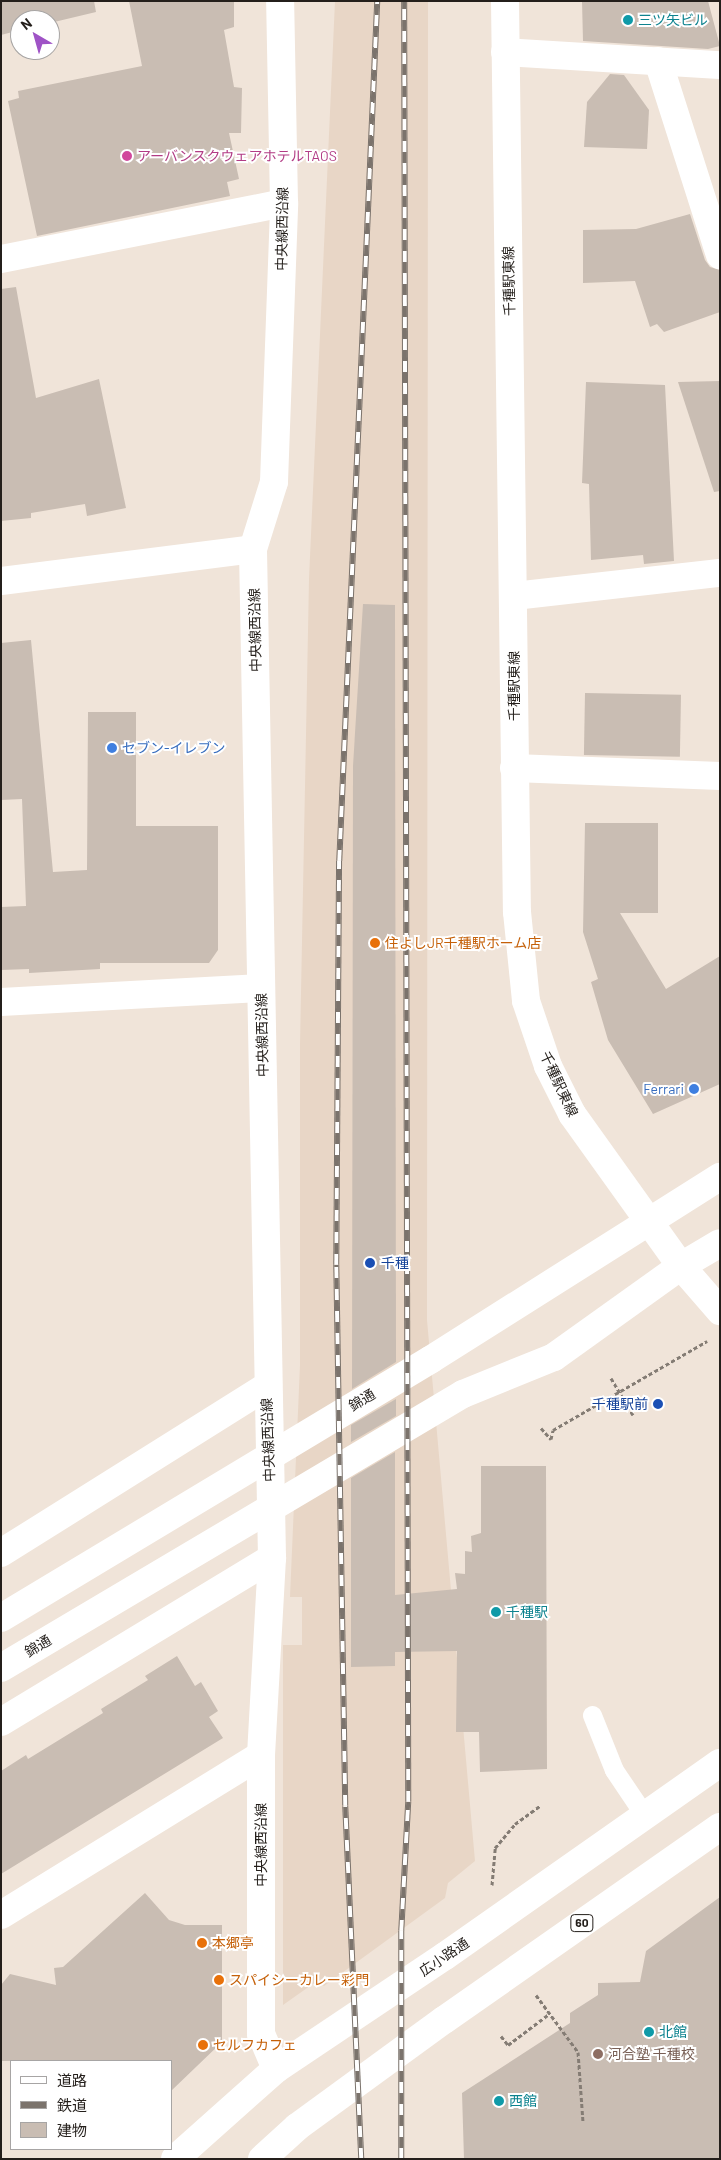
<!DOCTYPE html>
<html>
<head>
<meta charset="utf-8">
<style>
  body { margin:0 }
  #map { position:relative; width:721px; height:2160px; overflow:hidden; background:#f0e4d9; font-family:Barlow,"Noto Sans JP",sans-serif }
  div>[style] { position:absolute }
  .built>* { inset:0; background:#e8d6c6 }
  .building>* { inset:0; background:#c9bdb3; transform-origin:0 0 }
  .path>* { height:3px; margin-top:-1.5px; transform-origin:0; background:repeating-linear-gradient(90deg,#847c74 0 4px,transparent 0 6.5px) }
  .lane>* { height:19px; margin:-9.5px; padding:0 9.5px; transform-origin:9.5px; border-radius:9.5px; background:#fff }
  .street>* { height:28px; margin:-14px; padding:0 14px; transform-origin:14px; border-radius:14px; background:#fff }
  .secondary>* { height:28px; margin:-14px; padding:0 14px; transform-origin:14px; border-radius:14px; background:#fff }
  .primary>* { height:28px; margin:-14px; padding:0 14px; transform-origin:14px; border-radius:14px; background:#fff }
  .rail>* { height:5.5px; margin-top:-2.75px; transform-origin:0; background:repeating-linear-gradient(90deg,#fff 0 11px,#7b736c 0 22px); box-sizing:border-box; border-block:1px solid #7b736c }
  .dots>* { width:14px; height:14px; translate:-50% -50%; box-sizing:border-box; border:2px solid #fff; border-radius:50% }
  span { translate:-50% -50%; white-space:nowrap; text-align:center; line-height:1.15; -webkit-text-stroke:4px #fff; paint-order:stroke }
  .shield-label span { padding:1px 4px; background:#fff; border:1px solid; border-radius:4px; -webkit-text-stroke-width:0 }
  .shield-label { font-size:12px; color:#241f1b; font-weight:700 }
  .culture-label { font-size:14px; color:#0d838f }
  .left { translate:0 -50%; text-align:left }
  .hotel-label { font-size:14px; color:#b23c85 }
  .street-label { font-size:14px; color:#241f1b }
  .shop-label { font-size:14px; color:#366cbe }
  .right { translate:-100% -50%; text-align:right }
  .food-label { font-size:14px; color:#c56008 }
  .transit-label { font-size:14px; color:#164399 }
  .education-label { font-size:14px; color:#785e54 }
  .frame { position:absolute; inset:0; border:2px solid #241f1b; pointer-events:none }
  .legend { position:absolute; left:10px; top:2060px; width:162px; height:90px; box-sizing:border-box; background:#fff; border:1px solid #a7a5a4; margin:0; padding:6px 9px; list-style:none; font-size:15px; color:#241f1b }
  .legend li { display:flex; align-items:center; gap:10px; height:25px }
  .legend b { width:25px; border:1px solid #a7a5a4 }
  .north { position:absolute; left:10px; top:10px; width:50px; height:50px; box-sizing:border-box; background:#fff; border:1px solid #a7a5a4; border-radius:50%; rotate:322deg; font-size:14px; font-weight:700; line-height:20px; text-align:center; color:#241f1b }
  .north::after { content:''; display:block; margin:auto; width:18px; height:22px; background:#9f53c6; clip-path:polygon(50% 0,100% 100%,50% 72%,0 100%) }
</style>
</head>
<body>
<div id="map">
  <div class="built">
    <div style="clip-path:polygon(335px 1px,428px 1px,427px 1320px,475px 1861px,448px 1883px,445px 1898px,324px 1986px,317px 1981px,283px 2005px,283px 1645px,302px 1645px,302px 1597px,290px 1597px,300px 1365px,300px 1045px,309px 579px)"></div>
  </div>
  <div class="building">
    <div style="clip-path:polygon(1px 1px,94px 1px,96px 12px,50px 23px,50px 20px,20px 20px,20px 30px,1px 35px)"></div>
    <div style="clip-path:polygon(129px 1px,234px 1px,234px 27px,224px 30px,234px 87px,242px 88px,241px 133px,229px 133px,239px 179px,227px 182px,230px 196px,37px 236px,8px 101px,19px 98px,18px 91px,142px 66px)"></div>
    <div style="clip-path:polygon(582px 1px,708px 1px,720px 46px,708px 49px,583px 41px)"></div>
    <div style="clip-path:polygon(610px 74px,624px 75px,649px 110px,647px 149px,584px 147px,587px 102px)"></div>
    <div style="clip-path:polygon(690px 214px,705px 260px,710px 267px,720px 270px,720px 312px,664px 332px,657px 324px,650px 327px,635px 281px,583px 283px,583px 230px,636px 229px)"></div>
    <div style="clip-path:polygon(16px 287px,36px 398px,99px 379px,126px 508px,87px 516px,85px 504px,31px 513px,31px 518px,1px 521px,1px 289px)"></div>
    <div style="clip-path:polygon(720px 381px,720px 491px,714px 492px,678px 382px)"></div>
    <div style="clip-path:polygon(586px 382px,665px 385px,674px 561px,644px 564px,643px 555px,591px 560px,589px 484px,582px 483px)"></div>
    <div style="clip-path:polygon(363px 604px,395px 605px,396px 1362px,352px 1389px,353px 766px)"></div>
    <div style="clip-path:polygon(31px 640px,53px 872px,87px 870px,88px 712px,136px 712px,136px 826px,218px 826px,218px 950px,209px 963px,100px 963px,100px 969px,29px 973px,29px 969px,1px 970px,1px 907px,26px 906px,22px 799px,1px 800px,1px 643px)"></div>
    <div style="left:585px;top:693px;width:96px;height:62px;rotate:1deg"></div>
    <div style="clip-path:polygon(585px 823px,658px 823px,658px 913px,620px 913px,666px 989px,720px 956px,720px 1084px,653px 1114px,608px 1040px,591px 982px,598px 979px,583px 932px)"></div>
    <div style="clip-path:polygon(396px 1399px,396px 1416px,351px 1442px,351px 1425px)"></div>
    <div style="clip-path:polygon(395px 1452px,395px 1595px,457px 1589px,455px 1573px,465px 1574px,465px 1551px,472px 1552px,471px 1536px,481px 1533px,481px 1466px,546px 1466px,547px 1769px,480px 1772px,479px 1732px,456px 1732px,457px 1651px,395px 1652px,395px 1666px,351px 1667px,351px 1478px)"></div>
    <div style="clip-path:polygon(177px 1656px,195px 1686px,201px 1682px,218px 1711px,209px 1717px,223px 1738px,1px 1874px,1px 1771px,26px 1755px,28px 1759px,103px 1713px,101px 1709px,148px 1680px,145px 1676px)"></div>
    <div style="clip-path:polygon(145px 1893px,169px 1920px,185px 1925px,222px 1925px,222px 2042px,171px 2091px,171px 2061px,1px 2061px,1px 1985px,10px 1974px,56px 1985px,54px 1968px,63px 1967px)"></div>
    <div style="clip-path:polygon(720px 1897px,720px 2159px,464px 2159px,462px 2093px,570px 2023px,570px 2013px,598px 1995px,598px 1983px,640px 1982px,646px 1951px)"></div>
  </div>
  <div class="path">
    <div style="left:611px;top:1378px;width:43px;rotate:59.3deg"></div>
    <div style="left:541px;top:1428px;width:15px;rotate:48deg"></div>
    <div style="left:551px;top:1439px;width:9px;rotate:-77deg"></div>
    <div style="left:553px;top:1430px;width:178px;rotate:-30deg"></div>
    <div style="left:492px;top:1885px;width:37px;rotate:-85deg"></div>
    <div style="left:495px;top:1848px;width:31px;rotate:-50deg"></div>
    <div style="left:515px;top:1824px;width:31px;rotate:-36deg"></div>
    <div style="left:536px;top:1995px;width:71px;rotate:53.6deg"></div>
    <div style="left:578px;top:2052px;width:70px;rotate:85.9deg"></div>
    <div style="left:501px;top:2036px;width:11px;rotate:52deg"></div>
    <div style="left:508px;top:2045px;width:51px;rotate:-37.1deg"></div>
  </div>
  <div class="lane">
    <div style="left:592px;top:1715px;width:59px;rotate:68.2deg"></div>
    <div style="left:614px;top:1770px;width:55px;rotate:56deg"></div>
  </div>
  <div class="street">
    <div style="left:505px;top:52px;width:215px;rotate:3.5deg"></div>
    <div style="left:658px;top:61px;width:204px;rotate:72.3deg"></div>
    <div style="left:1px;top:259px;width:288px;rotate:-11.2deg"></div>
    <div style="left:1px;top:581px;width:254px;rotate:-7.2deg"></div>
    <div style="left:514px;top:596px;width:207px;rotate:-6.4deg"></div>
    <div style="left:514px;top:768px;width:206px;rotate:2.2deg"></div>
    <div style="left:1px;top:1002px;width:260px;rotate:-3.1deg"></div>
    <div style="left:1px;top:1553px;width:314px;rotate:-32.1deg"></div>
    <div style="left:1px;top:1722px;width:317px;rotate:-31.2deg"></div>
    <div style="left:1px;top:1915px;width:305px;rotate:-31.6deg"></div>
    <div style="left:276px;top:2069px;width:38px;rotate:-113deg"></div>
    <div style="left:261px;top:2034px;width:279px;rotate:-90deg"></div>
    <div style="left:261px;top:1755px;width:197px;rotate:-86.8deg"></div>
    <div style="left:272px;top:1558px;width:1009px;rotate:-91.08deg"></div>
    <div style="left:253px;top:549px;width:70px;rotate:-72.6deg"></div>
    <div style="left:274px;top:482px;width:279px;rotate:-87.9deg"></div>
    <div style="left:284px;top:203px;width:202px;rotate:-91.1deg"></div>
  </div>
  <div class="secondary">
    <div style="left:505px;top:1px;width:911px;rotate:89.25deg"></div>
    <div style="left:517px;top:912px;width:89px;rotate:84.2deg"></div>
    <div style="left:526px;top:1001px;width:69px;rotate:71.3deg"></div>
    <div style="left:548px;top:1066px;width:54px;rotate:63.4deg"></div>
    <div style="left:572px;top:1114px;width:187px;rotate:54.4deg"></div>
    <div style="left:681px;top:1266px;width:60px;rotate:49.1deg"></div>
    <div style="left:1px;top:1618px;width:501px;rotate:-31.02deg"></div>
    <div style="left:430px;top:1360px;width:343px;rotate:-32.3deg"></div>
    <div style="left:1px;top:1668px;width:537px;rotate:-30.67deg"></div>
    <div style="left:463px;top:1394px;width:98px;rotate:-22.1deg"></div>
    <div style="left:554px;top:1357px;width:156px;rotate:-35.6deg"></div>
    <div style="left:681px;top:1266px;width:45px;rotate:-30.5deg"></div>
  </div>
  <div class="primary">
    <div style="left:175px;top:2159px;width:135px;rotate:-41.7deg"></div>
    <div style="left:276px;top:2069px;width:203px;rotate:-33.8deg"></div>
    <div style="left:445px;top:1956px;width:336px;rotate:-35.1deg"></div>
    <div style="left:262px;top:2159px;width:47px;rotate:-42.4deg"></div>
    <div style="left:297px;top:2127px;width:182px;rotate:-36.1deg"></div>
    <div style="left:444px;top:2020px;width:337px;rotate:-35deg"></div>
  </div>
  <div class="rail">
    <div style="left:361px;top:2159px;width:353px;rotate:-92.6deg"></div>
    <div style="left:345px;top:1806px;width:541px;rotate:-90.95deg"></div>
    <div style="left:336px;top:1265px;width:404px;rotate:-89.6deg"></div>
    <div style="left:339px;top:861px;width:861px;rotate:-87.47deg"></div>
    <div style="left:401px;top:2159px;width:228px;rotate:-90deg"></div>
    <div style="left:401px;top:1931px;width:129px;rotate:-86.9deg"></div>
    <div style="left:408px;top:1802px;width:1801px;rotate:-90.13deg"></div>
  </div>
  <div class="dots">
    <div style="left:628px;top:20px;background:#0f9aa8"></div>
    <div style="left:127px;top:156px;background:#d1479c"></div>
    <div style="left:112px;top:748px;background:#3f7fe0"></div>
    <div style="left:375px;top:943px;background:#e8710a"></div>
    <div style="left:694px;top:1089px;background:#3f7fe0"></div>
    <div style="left:370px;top:1263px;background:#1a4fb4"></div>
    <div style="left:658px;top:1404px;background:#1a4fb4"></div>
    <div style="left:496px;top:1612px;background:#0f9aa8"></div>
    <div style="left:202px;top:1943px;background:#e8710a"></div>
    <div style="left:219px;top:1980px;background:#e8710a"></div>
    <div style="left:649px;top:2032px;background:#0f9aa8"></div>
    <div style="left:203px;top:2045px;background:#e8710a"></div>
    <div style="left:598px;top:2054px;background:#8d6e63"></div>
    <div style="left:499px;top:2101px;background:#0f9aa8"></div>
  </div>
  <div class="shield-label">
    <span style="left:582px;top:1923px">60</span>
  </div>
  <div class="culture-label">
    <span class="left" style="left:638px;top:20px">三ツ矢ビル</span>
    <span class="left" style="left:506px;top:1612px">千種駅</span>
    <span class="left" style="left:659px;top:2032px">北館</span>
    <span class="left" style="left:509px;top:2101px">西館</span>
  </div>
  <div class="hotel-label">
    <span class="left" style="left:137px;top:156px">アーバンスクウェアホテルTAOS</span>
  </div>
  <div class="street-label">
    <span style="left:282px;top:229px;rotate:-89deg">中央線西沿線</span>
    <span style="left:509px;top:281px;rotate:-91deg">千種駅東線</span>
    <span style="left:255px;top:630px;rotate:-91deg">中央線西沿線</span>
    <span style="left:514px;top:686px;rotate:-90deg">千種駅東線</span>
    <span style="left:262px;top:1035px;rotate:-91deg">中央線西沿線</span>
    <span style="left:559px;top:1084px;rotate:65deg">千種駅東線</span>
    <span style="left:362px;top:1400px;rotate:-31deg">錦通</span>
    <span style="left:268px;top:1440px;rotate:-92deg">中央線西沿線</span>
    <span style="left:38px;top:1646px;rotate:-31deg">錦通</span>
    <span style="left:261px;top:1845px;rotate:-90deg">中央線西沿線</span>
    <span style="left:444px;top:1957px;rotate:-34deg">広小路通</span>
  </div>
  <div class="shop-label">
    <span class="left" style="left:122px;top:748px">セブン-イレブン</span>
    <span class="right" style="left:684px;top:1089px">Ferrari</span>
  </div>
  <div class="food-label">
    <span class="left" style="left:385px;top:943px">住よしJR千種駅ホーム店</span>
    <span class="left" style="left:212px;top:1943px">本郷亭</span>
    <span class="left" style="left:229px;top:1980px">スパイシーカレー彩門</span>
    <span class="left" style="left:213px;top:2045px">セルフカフェ</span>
  </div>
  <div class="transit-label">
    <span class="left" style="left:381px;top:1263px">千種</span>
    <span class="right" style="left:648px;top:1404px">千種駅前</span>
  </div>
  <div class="education-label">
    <span class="left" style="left:608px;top:2054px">河合塾 千種校</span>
  </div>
  <div class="frame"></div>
  <ul class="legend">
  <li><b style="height:6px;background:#fff"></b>道路</li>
  <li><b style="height:6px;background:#7b736c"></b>鉄道</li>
  <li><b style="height:14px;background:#c9bdb3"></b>建物</li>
  </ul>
  <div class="north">N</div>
</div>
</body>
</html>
